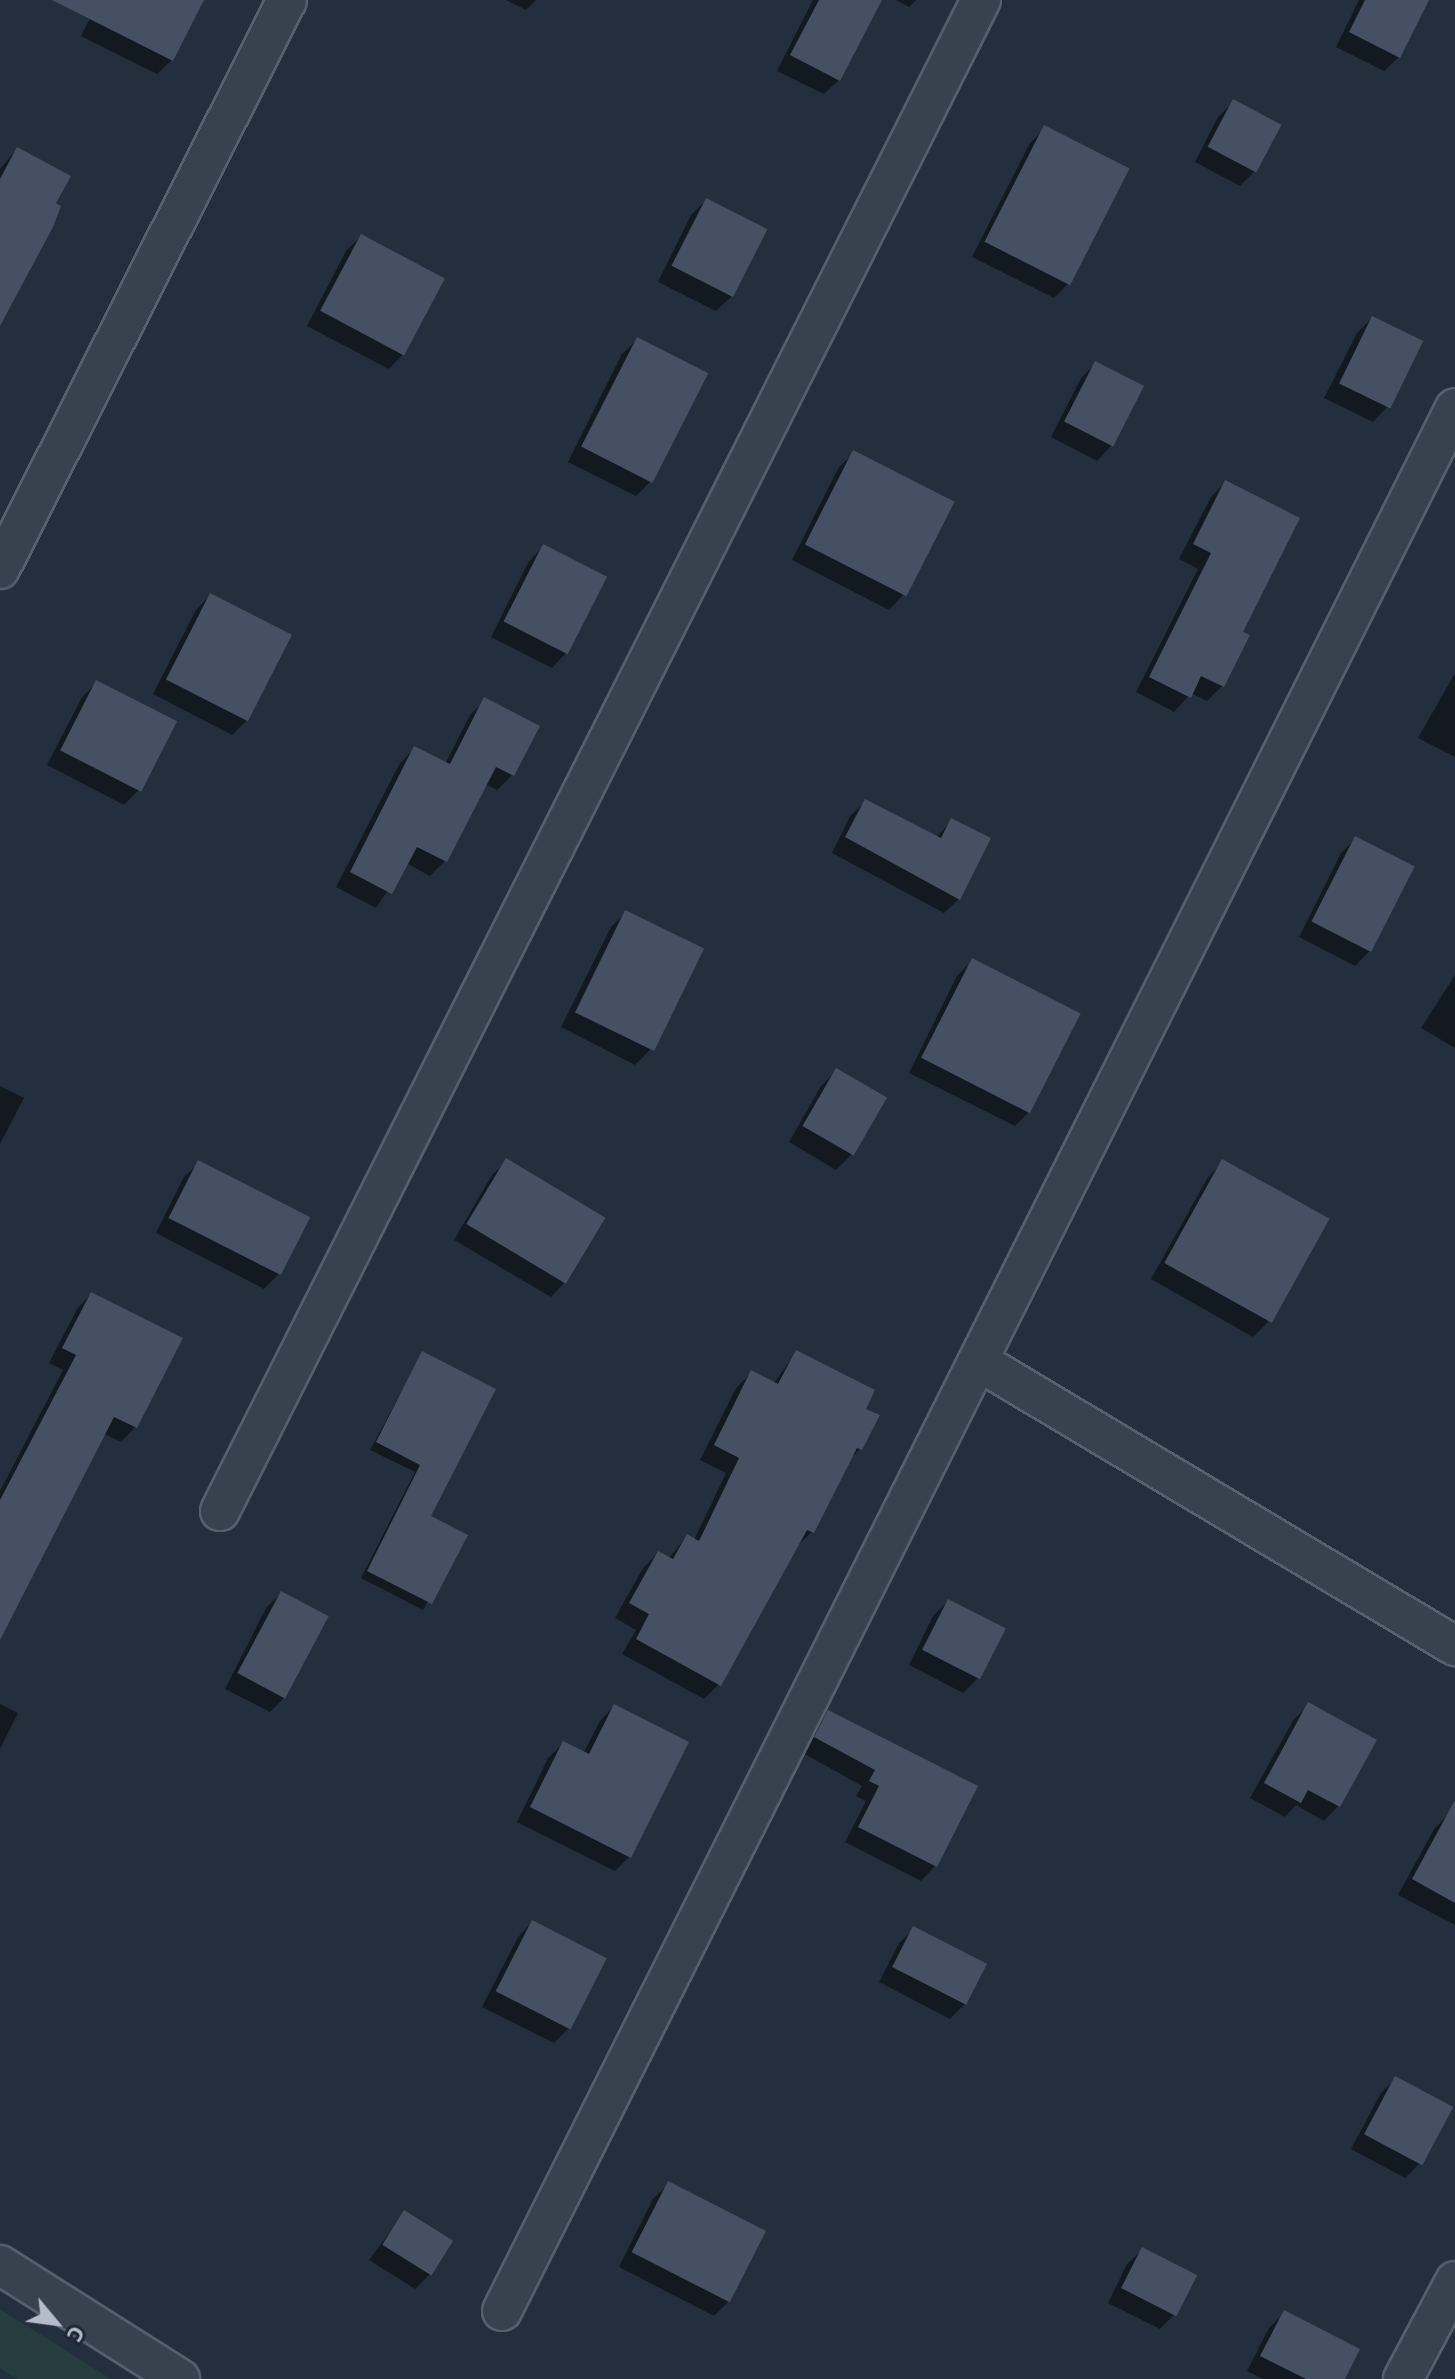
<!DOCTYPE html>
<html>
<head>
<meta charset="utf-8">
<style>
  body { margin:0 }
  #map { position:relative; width:1455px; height:2379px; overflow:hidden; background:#242f3e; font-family:"Open Sans",sans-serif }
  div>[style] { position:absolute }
  .green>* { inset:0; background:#263c3f }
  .shadow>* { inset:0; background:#0007 }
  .building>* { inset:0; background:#455162; transform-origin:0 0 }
  .roads { filter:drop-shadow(2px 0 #565f6c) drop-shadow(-2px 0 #565f6c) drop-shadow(0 2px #565f6c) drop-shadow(0 -2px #565f6c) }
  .minor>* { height:38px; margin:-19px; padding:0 19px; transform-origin:19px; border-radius:19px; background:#38414e }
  span { translate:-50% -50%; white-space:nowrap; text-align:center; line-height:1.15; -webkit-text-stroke:7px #1d2633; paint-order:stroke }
  .north { position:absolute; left:16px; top:2283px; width:80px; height:80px; -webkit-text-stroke:6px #1d2633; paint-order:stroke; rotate:119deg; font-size:22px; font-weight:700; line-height:32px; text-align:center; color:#b4bcc9 }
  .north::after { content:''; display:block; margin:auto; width:28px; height:36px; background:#b4bcc9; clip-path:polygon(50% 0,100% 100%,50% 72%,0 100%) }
</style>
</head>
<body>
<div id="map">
  <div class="green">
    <div style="clip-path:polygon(0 2309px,111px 2379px,17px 2379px,0 2368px)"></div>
  </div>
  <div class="shadow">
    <div style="clip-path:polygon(99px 0,180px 0,172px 60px,157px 74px,81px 36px)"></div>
    <div style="clip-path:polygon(506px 0,536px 0,526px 10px)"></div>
    <div style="clip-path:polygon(813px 0,863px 0,839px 80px,824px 94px,777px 71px)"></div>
    <div style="clip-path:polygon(896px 0,916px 0,909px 7px)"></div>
    <div style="clip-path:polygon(1359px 0,1427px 0,1399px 57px,1384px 71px,1336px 47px)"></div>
    <div style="clip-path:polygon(1233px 102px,1255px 171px,1240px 186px,1195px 162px,1218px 117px)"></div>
    <div style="clip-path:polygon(1045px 128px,1069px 283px,1054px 298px,972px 257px,1030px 143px)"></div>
    <div style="clip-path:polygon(17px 149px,0 294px,0 169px)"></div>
    <div style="clip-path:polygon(706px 200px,731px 297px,716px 311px,658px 282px,691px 215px)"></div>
    <div style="clip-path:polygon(361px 236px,403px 354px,389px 369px,307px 326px,346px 251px)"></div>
    <div style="clip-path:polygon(1372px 318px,1387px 407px,1373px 422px,1324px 398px,1357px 333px)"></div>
    <div style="clip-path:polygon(637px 340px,650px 482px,636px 496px,568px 462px,622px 354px)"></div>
    <div style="clip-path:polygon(1095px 364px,1111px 446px,1097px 461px,1051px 437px,1081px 378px)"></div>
    <div style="clip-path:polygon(854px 453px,903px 595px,889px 610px,792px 560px,839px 467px)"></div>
    <div style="clip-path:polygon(1225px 482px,1240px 633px,1222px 686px,1207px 701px,1191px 693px,1174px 712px,1136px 692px,1198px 569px,1179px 559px,1211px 497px)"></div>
    <div style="clip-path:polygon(544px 546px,566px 653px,552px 668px,491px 637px,529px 561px)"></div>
    <div style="clip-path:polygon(210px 595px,247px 720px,232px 735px,153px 694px,196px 610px)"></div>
    <div style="clip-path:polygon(1455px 673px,1455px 757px,1418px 738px)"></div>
    <div style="clip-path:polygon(97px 682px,139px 790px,124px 805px,47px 765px,82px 697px)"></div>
    <div style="clip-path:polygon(485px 700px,512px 775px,497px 790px,485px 784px,445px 861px,430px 876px,406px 863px,376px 908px,336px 887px,400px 763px,415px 748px,445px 764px,470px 715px)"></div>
    <div style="clip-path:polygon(865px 802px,936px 838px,952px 820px,959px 899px,944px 913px,832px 853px,850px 816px)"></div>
    <div style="clip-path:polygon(1356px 838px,1370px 951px,1355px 966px,1299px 937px,1341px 853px)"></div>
    <div style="clip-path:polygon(626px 912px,650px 1050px,635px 1065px,561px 1027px,611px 927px)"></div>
    <div style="clip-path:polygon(972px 961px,1030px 1111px,1015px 1126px,909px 1073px,957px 976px)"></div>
    <div style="clip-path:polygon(1455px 975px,1455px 1048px,1421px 1028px)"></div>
    <div style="clip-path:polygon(836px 1071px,851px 1155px,836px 1170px,789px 1142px,821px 1086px)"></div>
    <div style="clip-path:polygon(0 1086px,24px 1098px,0 1144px)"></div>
    <div style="clip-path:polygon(507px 1161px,565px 1282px,551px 1297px,454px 1240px,492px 1175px)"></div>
    <div style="clip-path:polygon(1223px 1162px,1268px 1322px,1253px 1337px,1151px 1279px,1208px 1177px)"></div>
    <div style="clip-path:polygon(199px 1163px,279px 1274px,264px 1289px,156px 1233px,184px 1177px)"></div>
    <div style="clip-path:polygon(91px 1294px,135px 1427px,121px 1442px,103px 1433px,0 1607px,0 1491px,63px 1370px,49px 1363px,77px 1309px)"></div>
    <div style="clip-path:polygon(796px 1353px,864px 1410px,860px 1449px,847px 1462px,812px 1532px,797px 1546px,719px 1684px,704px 1699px,622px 1654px,636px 1630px,615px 1618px,643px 1568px,658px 1553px,668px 1559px,687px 1536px,694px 1540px,726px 1473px,700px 1460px,736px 1388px,751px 1373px,773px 1384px)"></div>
    <div style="clip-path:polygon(422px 1354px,429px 1517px,465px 1536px,423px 1610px,361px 1578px,415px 1472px,370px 1450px)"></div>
    <div style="clip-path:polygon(281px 1593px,285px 1697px,270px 1712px,225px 1689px,266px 1608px)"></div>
    <div style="clip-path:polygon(948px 1601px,978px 1678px,963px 1693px,909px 1665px,933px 1616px)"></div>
    <div style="clip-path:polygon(0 1704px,18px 1713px,0 1749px)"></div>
    <div style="clip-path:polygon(1309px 1705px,1338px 1806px,1324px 1821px,1296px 1805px,1285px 1817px,1250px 1798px,1294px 1719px)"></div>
    <div style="clip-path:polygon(614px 1706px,629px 1857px,615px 1871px,517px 1822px,548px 1758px,563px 1744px,583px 1754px,600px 1721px)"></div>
    <div style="clip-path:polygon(828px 1712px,975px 1787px,935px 1866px,921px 1881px,845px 1842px,866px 1801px,856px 1796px,862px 1786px,801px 1752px)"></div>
    <div style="clip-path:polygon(1449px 1814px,1455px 1818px,1455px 1925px,1398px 1895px,1434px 1829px)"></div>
    <div style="clip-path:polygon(532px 1922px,604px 1959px,569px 2028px,554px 2043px,482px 2007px,518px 1937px)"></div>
    <div style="clip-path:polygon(914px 1929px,965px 2004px,950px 2019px,879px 1982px,899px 1943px)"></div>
    <div style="clip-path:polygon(1396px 2078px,1450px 2108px,1420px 2163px,1405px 2178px,1351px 2149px,1381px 2093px)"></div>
    <div style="clip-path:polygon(668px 2184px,729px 2301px,714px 2316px,619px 2267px,653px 2199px)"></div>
    <div style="clip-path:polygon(404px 2213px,430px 2274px,415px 2289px,369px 2260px)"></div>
    <div style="clip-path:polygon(1142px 2250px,1175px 2314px,1160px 2329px,1108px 2303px,1127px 2264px)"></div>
    <div style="clip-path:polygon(1284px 2313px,1343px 2379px,1263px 2379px,1247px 2371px,1269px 2328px)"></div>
  </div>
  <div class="building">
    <div style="clip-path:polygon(52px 0,204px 0,173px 61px)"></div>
    <div style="clip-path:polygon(819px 0,882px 0,840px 81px,790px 55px)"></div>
    <div style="clip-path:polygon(1365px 0,1429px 0,1400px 58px,1349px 32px)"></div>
    <div style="left:1233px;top:99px;width:55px;height:54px;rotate:28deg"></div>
    <div style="left:1044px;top:125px;width:96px;height:131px;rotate:27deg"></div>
    <div style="clip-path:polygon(17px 147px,71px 176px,56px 203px,61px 206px,53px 227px,0 326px,0 179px)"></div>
    <div style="left:706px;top:198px;width:69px;height:76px;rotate:27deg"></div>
    <div style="left:361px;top:234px;width:95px;height:87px;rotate:28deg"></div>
    <div style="left:1372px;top:316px;width:57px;height:75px;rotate:26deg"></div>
    <div style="left:637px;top:337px;width:80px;height:123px;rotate:27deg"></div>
    <div style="left:1095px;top:361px;width:55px;height:68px;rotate:27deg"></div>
    <div style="left:853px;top:450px;width:114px;height:106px;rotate:27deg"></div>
    <div style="clip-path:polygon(1225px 480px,1300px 518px,1243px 632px,1250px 635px,1224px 687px,1201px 676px,1191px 698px,1149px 677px,1211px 553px,1193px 544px)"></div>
    <div style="left:543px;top:544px;width:72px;height:87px;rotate:27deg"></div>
    <div style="left:210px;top:593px;width:92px;height:97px;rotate:27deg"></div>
    <div style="left:96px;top:680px;width:91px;height:79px;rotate:27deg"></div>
    <div style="clip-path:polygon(484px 697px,540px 726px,514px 776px,496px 767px,447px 862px,417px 847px,392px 894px,350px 872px,414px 746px,450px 764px)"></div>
    <div style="clip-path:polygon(865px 799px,941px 838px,951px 818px,991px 838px,960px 900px,845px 837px)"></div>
    <div style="left:1355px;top:836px;width:67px;height:96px;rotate:27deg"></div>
    <div style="left:625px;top:910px;width:88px;height:114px;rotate:26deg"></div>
    <div style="left:972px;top:958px;width:122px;height:112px;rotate:27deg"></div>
    <div style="left:836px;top:1068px;width:59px;height:67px;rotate:30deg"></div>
    <div style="left:506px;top:1158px;width:116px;height:77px;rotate:31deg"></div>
    <div style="left:1222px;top:1159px;width:123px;height:119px;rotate:29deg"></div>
    <div style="left:198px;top:1160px;width:126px;height:65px;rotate:27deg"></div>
    <div style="clip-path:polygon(91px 1292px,183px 1338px,137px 1428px,114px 1417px,0 1640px,0 1500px,76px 1355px,62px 1348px)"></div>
    <div style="clip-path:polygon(796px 1350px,875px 1390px,866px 1409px,880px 1415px,862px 1450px,857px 1448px,814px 1533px,807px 1530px,721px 1686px,636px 1639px,649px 1614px,629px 1603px,658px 1551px,673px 1559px,687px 1534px,699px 1541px,739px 1458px,714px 1445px,751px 1370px,778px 1384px)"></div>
    <div style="clip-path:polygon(422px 1351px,496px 1389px,431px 1516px,468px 1535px,432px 1604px,367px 1571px,420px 1465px,376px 1442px)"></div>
    <div style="left:281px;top:1591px;width:54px;height:93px;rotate:28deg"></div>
    <div style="left:948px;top:1599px;width:65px;height:57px;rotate:27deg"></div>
    <div style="clip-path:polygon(1308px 1702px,1377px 1740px,1340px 1807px,1308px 1790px,1301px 1803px,1264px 1783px)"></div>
    <div style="clip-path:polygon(614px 1704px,689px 1742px,631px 1858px,530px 1807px,563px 1741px,589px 1754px)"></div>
    <div style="clip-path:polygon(828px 1710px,978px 1786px,937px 1867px,858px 1827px,879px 1786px,869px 1781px,875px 1770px,814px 1737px)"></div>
    <div style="clip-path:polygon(1455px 1800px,1455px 1903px,1412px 1879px)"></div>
    <div style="left:532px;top:1920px;width:84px;height:80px;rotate:27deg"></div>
    <div style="left:913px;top:1926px;width:83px;height:46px;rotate:27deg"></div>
    <div style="left:1395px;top:2076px;width:66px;height:66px;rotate:28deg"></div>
    <div style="left:668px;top:2181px;width:110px;height:80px;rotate:27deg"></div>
    <div style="left:404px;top:2210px;width:58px;height:41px;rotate:32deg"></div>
    <div style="left:1142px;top:2247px;width:62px;height:46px;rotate:27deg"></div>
    <div style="clip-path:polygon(1284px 2310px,1360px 2349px,1345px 2379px,1306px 2379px,1260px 2356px)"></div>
  </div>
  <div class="roads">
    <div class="minor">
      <div style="left:0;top:569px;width:637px;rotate:-63.23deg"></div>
      <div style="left:978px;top:1361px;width:556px;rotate:30.86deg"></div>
      <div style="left:220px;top:1511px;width:1692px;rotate:-63.27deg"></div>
      <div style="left:0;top:2265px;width:213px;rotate:32.3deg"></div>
      <div style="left:502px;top:2311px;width:2128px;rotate:-63.4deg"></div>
      <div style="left:1403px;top:2379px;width:111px;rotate:-62deg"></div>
    </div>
  </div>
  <div class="north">С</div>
</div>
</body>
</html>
